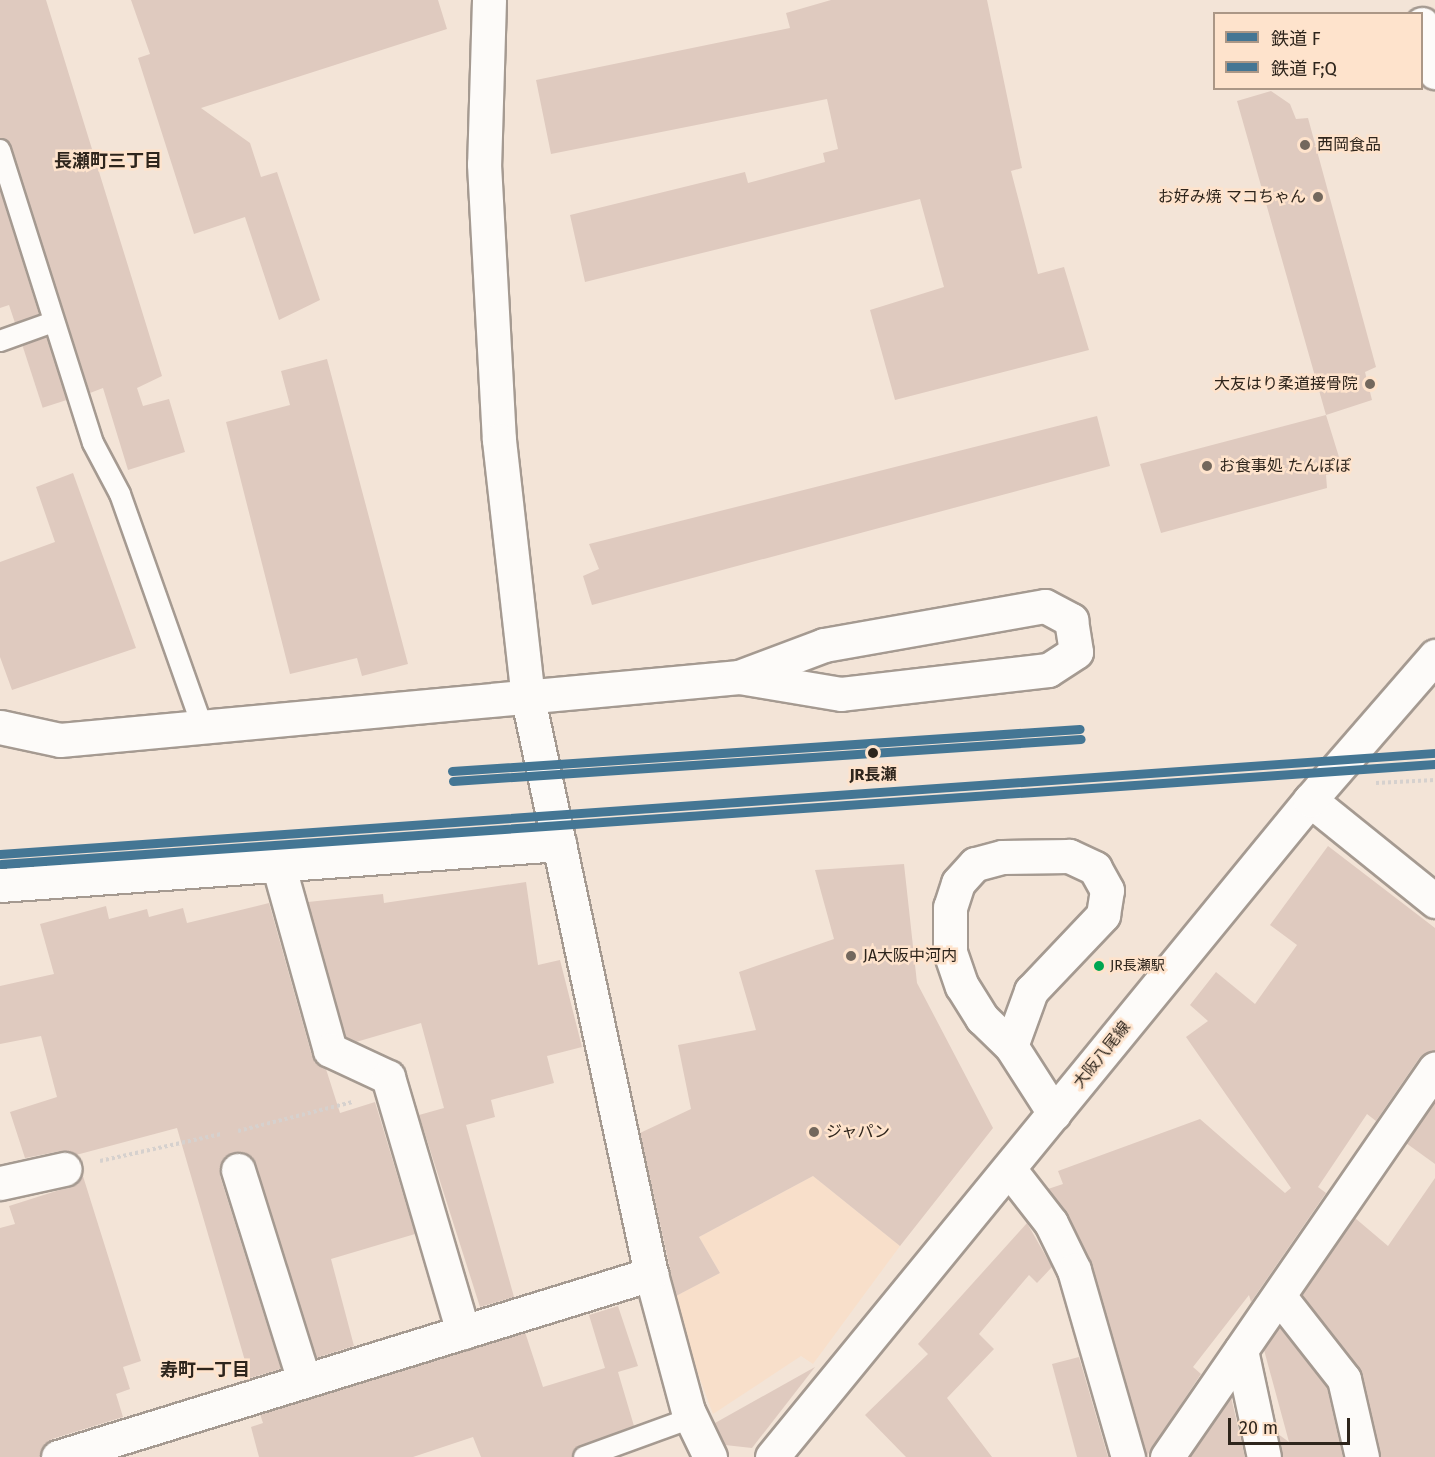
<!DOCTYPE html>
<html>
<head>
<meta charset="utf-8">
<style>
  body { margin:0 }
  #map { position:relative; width:1435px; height:1457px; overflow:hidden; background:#f3e4d7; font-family:"Fira Sans","Noto Sans JP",sans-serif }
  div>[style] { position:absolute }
  .built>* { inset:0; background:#f8dfca }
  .building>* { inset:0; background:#dfcabf; transform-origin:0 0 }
  .path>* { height:4px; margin-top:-2px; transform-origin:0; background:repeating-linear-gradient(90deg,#d6d1ce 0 3px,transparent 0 6px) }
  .roads { filter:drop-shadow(2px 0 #a59a91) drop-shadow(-2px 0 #a59a91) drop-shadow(0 2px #a59a91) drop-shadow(0 -2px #a59a91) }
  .lane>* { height:20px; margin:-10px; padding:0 10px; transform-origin:10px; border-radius:10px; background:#fdfbf9 }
  .street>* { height:33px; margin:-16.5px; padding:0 16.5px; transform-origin:16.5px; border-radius:16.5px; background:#fdfbf9 }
  .secondary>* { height:33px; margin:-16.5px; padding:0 16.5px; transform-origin:16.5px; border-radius:16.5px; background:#fdfbf9 }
  .rail-1>* { height:9px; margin:-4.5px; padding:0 4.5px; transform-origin:4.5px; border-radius:4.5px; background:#447694 }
  .rail-2>* { height:9px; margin:-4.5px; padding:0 4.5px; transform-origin:4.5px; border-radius:4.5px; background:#447694 }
  .dots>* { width:16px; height:16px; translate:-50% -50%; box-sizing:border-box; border:3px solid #fee3cc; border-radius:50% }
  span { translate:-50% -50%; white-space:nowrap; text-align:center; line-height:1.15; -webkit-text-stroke:5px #fee3cc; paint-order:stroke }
  .bus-label { font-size:14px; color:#2e251c }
  .left { translate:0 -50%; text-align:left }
  .poi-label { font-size:16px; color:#2e251c }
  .right { translate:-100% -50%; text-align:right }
  .stop-label { font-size:16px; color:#2e251c; font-weight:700 }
  .street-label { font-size:16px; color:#2e251c }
  .neighbourhood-label { font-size:18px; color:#2e251c; font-weight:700 }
  .legend { position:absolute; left:1213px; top:12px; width:210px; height:78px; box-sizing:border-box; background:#fee3cc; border:2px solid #ab9786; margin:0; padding:8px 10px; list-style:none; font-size:18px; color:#2e251c }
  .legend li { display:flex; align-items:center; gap:12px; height:30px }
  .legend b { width:30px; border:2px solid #ab9786 }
  .scale { position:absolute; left:1228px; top:1418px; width:122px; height:27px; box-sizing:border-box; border:3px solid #2e251c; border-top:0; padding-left:8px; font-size:18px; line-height:21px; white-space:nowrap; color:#2e251c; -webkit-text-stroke:4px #fee3cc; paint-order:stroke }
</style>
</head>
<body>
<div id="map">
  <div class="built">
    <div style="clip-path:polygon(813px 1176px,900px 1246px,813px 1364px,801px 1356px,713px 1414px,670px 1299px,720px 1273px,699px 1237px)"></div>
  </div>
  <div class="building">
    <div style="clip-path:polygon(0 0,46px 0,162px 376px,137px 388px,143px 406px,169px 399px,185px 452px,128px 470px,103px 388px,90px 393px,11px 146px,0 138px)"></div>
    <div style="clip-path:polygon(131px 0,438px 0,447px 29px,201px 108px,250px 143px,261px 177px,277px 172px,320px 300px,279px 320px,245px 217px,194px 234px,138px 58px,150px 54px)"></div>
    <div style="clip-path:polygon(831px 0,987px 0,1022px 168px,1011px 171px,1038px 274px,1064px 267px,1089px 350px,895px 400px,870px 310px,944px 287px,920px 199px,585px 282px,570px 215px,745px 172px,748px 183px,825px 162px,823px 153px,838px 149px,827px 99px,551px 154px,536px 80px,790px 28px,786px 13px)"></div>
    <div style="clip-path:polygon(1271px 91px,1290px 104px,1296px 119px,1308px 118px,1376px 367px,1365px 372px,1372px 400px,1326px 415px,1237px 101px)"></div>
    <div style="clip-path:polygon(0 190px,39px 314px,15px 323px,9px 305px,0 308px)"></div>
    <div style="left:47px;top:337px;width:66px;height:26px;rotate:72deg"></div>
    <div style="clip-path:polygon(327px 359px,408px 664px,362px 676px,357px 658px,290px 674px,226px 422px,290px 405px,281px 371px)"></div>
    <div style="clip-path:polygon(1326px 415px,1343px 470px,1326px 475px,1327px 488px,1161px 533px,1140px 464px)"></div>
    <div style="clip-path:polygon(1097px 416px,1110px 466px,592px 605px,583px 576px,599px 569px,589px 544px)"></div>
    <div style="clip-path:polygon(73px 473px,136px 648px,12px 690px,0 657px,0 562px,55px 542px,36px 487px)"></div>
    <div style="clip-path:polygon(1328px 846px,1435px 928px,1435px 1050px,1420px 1057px,1376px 1121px,1367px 1114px,1318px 1187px,1326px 1193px,1251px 1302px,1249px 1295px,1193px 1367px,1201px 1374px,1146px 1457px,1092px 1265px,1048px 1189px,1063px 1184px,1058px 1171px,1200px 1119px,1285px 1193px,1291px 1188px,1186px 1037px,1208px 1021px,1190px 1005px,1216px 972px,1255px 1004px,1297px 945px,1270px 925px)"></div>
    <div style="clip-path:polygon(904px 864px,917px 983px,993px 1128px,900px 1246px,813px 1176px,699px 1237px,720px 1273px,676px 1296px,640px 1133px,691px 1109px,678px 1045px,756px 1030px,739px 972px,834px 939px,815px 870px)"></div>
    <div style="clip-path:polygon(526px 882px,538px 965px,560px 960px,582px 1047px,547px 1056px,554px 1083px,491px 1100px,495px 1117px,466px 1125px,514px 1297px,480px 1307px,419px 1115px,444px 1108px,421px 1023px,356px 1042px,346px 1037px,308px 902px,383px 894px,384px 903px)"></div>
    <div style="clip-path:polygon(269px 903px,312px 1056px,326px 1069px,340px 1113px,375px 1102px,415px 1234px,331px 1259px,354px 1346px,316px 1358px,256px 1164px,243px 1152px,225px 1157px,220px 1176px,281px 1369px,250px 1378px,177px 1128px,76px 1155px,61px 1151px,25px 1158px,10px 1112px,57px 1097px,41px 1036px,0 1044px,0 986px,54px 974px,40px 924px,106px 906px,109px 919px,147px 909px,149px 917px,183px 908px,187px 923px)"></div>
    <div style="clip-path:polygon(1435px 1101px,1435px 1164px,1406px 1143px)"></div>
    <div style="clip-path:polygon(82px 1173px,141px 1361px,123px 1367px,130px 1389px,116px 1394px,123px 1417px,52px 1439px,40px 1457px,0 1457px,0 1228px,15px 1224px,9px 1206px,69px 1187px)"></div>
    <div style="clip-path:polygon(1435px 1178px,1435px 1457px,1380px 1457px,1359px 1368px,1302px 1295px,1355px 1218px,1388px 1246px)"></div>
    <div style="clip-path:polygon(1027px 1223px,1052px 1267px,1037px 1283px,1029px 1275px,979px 1334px,994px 1349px,947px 1398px,992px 1457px,906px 1457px,865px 1415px,928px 1354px,918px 1344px)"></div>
    <div style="clip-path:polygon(618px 1306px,638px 1366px,618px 1372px,634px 1426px,580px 1446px,572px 1457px,481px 1457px,473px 1437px,413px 1457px,259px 1457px,251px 1427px,263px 1423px,260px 1414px,525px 1332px,543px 1387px,605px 1368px,589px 1315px)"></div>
    <div style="clip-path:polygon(1279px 1327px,1327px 1387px,1343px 1457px,1282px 1457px,1278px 1434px,1289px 1442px,1264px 1350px)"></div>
    <div style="clip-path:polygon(1079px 1357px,1108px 1457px,1077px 1457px,1052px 1364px)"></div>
    <div style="clip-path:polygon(815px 1367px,752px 1448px,725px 1445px,715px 1423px)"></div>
    <div style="clip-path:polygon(1231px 1397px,1245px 1457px,1190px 1457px)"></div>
  </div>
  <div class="path">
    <div style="left:1376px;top:783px;width:59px;rotate:-2.9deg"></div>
    <div style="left:238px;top:1131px;width:119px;rotate:-14.2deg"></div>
    <div style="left:100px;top:1161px;width:124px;rotate:-12.6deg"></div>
  </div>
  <div class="roads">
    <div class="lane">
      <div style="left:0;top:150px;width:307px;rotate:72.4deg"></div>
      <div style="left:93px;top:443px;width:58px;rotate:62.1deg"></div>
      <div style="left:120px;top:494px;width:245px;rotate:70.5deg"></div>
      <div style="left:0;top:341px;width:56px;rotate:-19.7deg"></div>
      <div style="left:584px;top:1457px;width:114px;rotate:-20deg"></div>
    </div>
    <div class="street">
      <div style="left:489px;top:0;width:164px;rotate:91.7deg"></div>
      <div style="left:484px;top:164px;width:276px;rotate:86.9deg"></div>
      <div style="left:499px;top:440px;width:261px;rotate:83.6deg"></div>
      <div style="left:528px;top:699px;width:588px;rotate:77.93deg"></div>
      <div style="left:651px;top:1274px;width:142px;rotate:74.9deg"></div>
      <div style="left:688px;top:1411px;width:51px;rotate:64.4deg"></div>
      <div style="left:1422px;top:24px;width:50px;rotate:74.8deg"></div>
      <div style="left:0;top:727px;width:61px;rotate:12.2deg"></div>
      <div style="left:60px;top:740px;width:682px;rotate:-5.3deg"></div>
      <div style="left:739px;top:677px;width:91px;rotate:-20.6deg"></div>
      <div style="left:824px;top:645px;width:224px;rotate:-10deg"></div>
      <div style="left:1045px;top:606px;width:30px;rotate:28deg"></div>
      <div style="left:1071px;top:620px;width:32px;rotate:81deg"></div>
      <div style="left:1076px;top:652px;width:33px;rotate:147deg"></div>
      <div style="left:1048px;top:670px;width:208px;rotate:173.4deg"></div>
      <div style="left:841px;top:694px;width:103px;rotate:-170.5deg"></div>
      <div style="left:1310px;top:800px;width:161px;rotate:38.9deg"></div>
      <div style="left:278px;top:864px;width:193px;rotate:74.4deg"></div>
      <div style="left:330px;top:1050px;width:64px;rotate:25deg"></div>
      <div style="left:388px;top:1077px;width:266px;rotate:73.6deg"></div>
      <div style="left:0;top:885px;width:561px;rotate:-4.19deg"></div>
      <div style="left:1011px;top:1046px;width:59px;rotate:-70deg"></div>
      <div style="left:1031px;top:991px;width:105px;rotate:-46.5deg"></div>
      <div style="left:1103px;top:915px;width:25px;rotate:-81deg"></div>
      <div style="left:1107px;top:890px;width:25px;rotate:-119deg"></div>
      <div style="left:1095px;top:868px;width:29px;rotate:-155deg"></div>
      <div style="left:1069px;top:856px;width:67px;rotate:179.1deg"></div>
      <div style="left:1002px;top:857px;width:28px;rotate:165deg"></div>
      <div style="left:975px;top:864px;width:25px;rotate:132deg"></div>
      <div style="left:958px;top:883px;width:25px;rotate:108deg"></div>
      <div style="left:950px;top:907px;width:45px;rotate:90deg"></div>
      <div style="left:950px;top:952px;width:36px;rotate:71deg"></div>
      <div style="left:962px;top:986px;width:38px;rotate:58deg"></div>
      <div style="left:982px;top:1018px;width:40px;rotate:44deg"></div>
      <div style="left:1011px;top:1046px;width:80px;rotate:57.3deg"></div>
      <div style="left:1009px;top:1169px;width:68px;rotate:52.1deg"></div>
      <div style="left:1051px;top:1223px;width:52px;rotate:63.9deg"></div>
      <div style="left:1074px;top:1270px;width:195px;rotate:73.9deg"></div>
      <div style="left:238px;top:1170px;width:221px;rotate:72.6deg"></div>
      <div style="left:0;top:1183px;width:66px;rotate:-12.3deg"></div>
      <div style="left:1279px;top:1296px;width:105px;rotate:51.9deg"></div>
      <div style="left:1344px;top:1379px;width:80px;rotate:77deg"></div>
      <div style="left:1241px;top:1350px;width:109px;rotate:77.9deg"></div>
      <div style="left:58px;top:1457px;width:621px;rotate:-17.15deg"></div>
      <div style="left:1167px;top:1457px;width:472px;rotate:-55.4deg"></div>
    </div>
    <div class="secondary">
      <div style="left:772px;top:1457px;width:849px;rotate:-50.69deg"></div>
      <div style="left:1310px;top:800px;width:191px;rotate:-49deg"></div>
    </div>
  </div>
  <div class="rail-1">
    <div style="left:452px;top:771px;width:629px;rotate:-3.83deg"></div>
    <div style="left:0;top:854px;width:1439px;rotate:-4.03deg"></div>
  </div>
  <div class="rail-2">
    <div style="left:453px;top:781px;width:629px;rotate:-3.83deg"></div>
    <div style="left:1px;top:864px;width:1437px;rotate:-3.99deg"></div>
  </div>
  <div class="dots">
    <div style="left:1305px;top:145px;background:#73685d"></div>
    <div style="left:1318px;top:197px;background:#73685d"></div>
    <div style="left:1370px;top:384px;background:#73685d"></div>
    <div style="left:1207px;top:466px;background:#73685d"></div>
    <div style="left:873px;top:753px;background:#2e251c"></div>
    <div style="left:851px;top:956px;background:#73685d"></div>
    <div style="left:1099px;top:966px;background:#00a651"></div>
    <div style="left:814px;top:1132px;background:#73685d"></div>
  </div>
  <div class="bus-label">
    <span class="left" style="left:1110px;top:966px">JR長瀬駅</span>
  </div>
  <div class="poi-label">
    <span class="left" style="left:1317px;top:145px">西岡食品</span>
    <span class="right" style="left:1306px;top:197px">お好み焼 マコちゃん</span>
    <span class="right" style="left:1358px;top:384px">大友はり柔道接骨院</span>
    <span class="left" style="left:1219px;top:466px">お食事処 たんぽぽ</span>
    <span class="left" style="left:863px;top:956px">JA大阪中河内</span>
    <span class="left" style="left:826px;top:1132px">ジャパン</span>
  </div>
  <div class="stop-label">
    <span style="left:873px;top:775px">JR長瀬</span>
  </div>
  <div class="street-label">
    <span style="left:1102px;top:1055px;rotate:-51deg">大阪八尾線</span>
  </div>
  <div class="neighbourhood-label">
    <span style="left:108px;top:161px">長瀬町三丁目</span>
    <span style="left:205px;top:1370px">寿町一丁目</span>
  </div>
  <ul class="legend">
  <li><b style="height:8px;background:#447694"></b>鉄道 F</li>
  <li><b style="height:8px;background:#447694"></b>鉄道 F;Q</li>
  </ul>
  <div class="scale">20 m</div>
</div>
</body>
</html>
